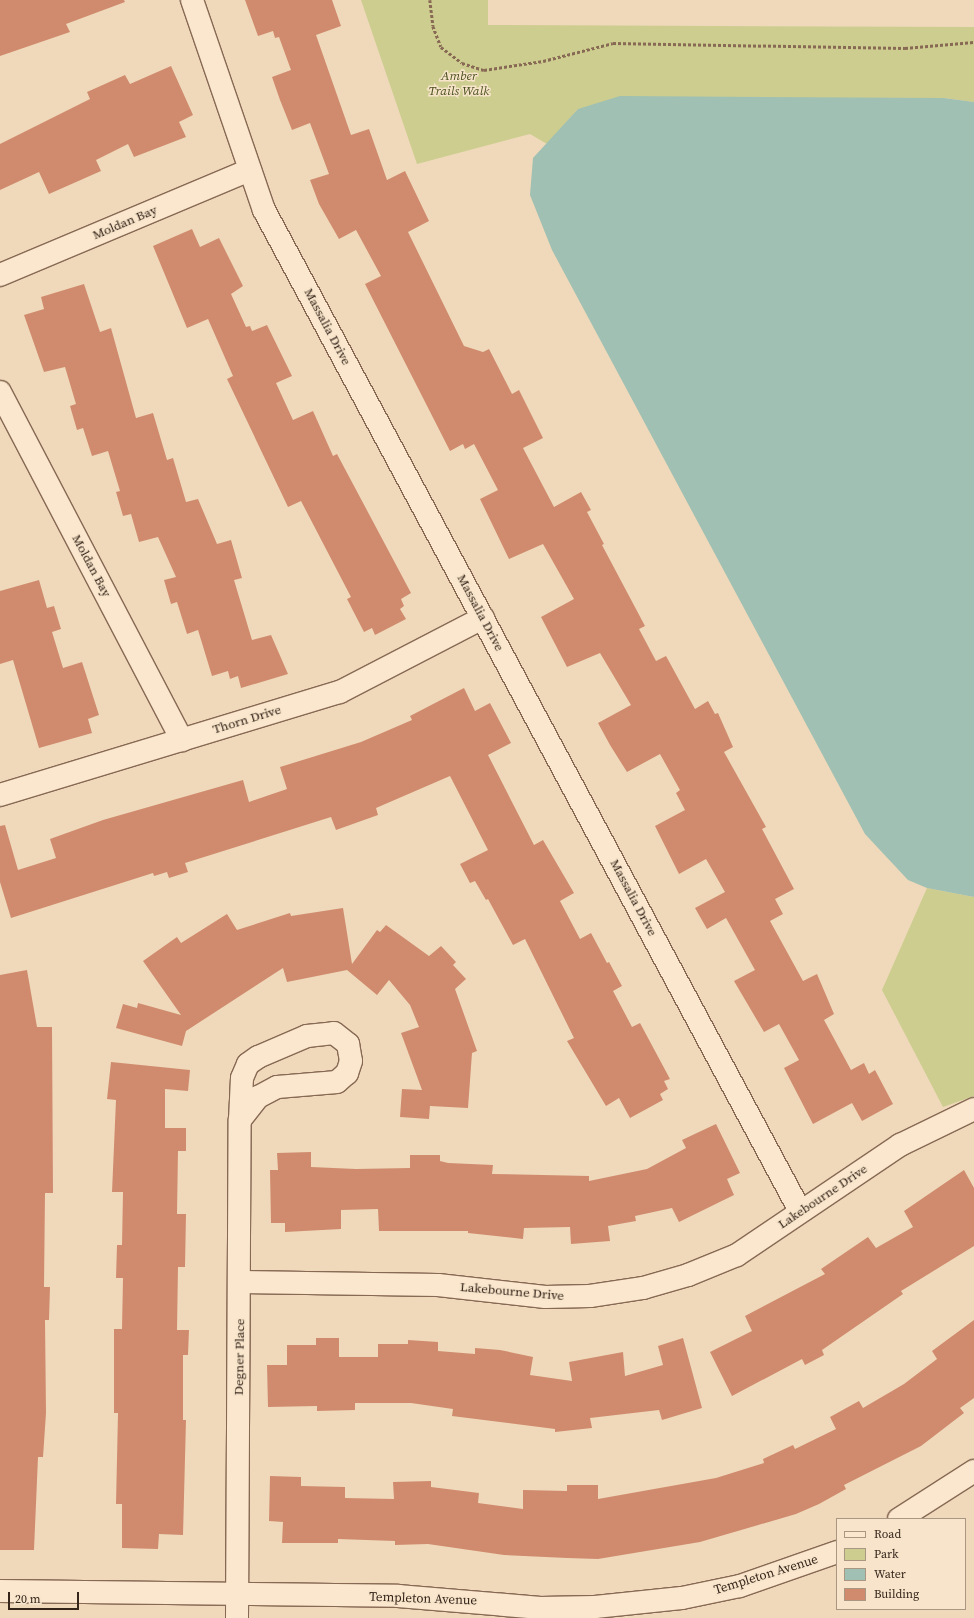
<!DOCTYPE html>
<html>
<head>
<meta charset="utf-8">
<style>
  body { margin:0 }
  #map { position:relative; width:974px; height:1618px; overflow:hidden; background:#efd9ba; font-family:"Source Serif 4",serif }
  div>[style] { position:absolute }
  .green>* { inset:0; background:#cdcd8f }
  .water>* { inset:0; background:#9fc0b2 }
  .building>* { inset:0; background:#d08b6e }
  .path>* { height:2.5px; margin-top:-1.25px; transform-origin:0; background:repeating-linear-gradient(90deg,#876954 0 3px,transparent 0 5px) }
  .roads { filter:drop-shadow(1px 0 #876954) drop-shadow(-1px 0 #876954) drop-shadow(0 1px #876954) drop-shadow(0 -1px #876954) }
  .minor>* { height:22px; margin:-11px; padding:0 11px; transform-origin:11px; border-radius:11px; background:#fae7cd }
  span { translate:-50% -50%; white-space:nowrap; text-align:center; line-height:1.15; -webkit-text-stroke:3px #f7e4ca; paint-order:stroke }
  .park-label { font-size:13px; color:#4c521f; font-style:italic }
  .street-label { font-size:13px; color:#35241a }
  .legend { position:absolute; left:836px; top:1518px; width:130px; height:92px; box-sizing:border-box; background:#f7e4ca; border:1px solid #a99784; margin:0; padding:5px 7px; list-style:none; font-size:12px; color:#35241a }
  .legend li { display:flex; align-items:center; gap:8px; height:20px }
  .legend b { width:20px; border:1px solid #a99784 }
  .scale { position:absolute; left:8px; top:1592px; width:71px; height:18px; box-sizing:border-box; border:2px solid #35241a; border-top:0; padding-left:5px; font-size:12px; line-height:14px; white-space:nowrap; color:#35241a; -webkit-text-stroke:3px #f7e4ca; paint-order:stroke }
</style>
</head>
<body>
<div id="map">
  <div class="green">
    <div style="clip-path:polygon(361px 0,488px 0,488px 25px,974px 27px,974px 102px,944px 98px,578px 109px,547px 144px,530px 134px,417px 164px)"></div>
    <div style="clip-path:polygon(927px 888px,974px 897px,974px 1096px,943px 1107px,882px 990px)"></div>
  </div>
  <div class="water">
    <div style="clip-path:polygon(620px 96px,944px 98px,974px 102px,974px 897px,927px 888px,908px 880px,865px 834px,552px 250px,530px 195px,533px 158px,578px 109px)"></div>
  </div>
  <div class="building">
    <div style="clip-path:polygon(0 0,124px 0,125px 2px,66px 24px,70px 32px,0 56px)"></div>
    <div style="clip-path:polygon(245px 0,332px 0,341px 26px,316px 35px,351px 135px,369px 129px,387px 180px,405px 171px,429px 221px,408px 232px,464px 346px,483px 352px,489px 349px,512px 394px,519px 390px,543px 438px,523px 448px,554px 507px,581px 492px,591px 510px,587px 512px,604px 544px,602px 545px,645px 626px,639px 629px,656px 661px,666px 656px,695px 709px,708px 701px,715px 714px,718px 713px,733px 747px,724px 752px,766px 827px,762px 829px,794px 889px,775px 899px,783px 914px,770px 921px,803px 981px,817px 974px,834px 1014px,824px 1020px,851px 1070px,864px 1063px,869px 1074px,875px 1070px,893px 1104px,862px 1121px,852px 1103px,813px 1124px,784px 1068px,799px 1060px,779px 1024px,764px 1032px,734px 981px,755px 970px,726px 918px,707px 929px,695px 908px,725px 892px,706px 859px,679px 874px,655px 826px,685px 810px,676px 793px,680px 790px,660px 754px,627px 772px,610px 745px,598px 723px,631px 705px,600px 653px,567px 667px,541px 617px,574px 599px,543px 544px,509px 559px,480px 499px,498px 490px,474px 444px,465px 449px,463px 444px,450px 451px,365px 284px,381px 276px,356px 230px,339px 239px,319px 204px,310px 180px,329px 174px,310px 123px,292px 130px,280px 100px,272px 77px,291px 70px,279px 37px,275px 38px,273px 31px,258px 36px)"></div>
    <div style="clip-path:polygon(171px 66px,193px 115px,179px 122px,186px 137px,134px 157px,128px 144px,96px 160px,101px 171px,49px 194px,39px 172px,0 190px,0 144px,90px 99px,87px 92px,125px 75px,130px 84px)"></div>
    <div style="clip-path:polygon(192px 229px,200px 247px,219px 238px,243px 286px,231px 294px,246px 327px,250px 326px,252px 331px,267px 325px,292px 376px,276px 383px,293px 420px,313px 411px,333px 456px,337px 454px,411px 593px,401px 599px,404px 606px,400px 609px,406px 619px,375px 635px,372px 628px,364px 632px,347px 599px,351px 597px,301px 501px,288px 507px,227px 379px,233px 376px,208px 319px,187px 328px,153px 246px)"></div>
    <div style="clip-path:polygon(84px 284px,100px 332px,111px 328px,136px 418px,153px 413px,167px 460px,173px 458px,186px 502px,198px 499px,217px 544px,231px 540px,242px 578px,234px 580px,252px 640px,271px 635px,288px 674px,241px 688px,238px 676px,230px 679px,228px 671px,212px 676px,198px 630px,187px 634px,177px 602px,171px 604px,164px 580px,176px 577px,158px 537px,139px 542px,131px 514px,123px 516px,116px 492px,120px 491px,108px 451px,92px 456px,83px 428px,77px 430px,70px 406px,76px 404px,65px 367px,44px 372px,24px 315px,44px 309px,41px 297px)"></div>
    <div style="clip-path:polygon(39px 580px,47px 608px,54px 606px,61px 629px,52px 632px,63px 668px,82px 662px,99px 715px,88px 719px,92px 733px,39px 748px,13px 660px,0 664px,0 591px)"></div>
    <div style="clip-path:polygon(464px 688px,475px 711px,490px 703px,511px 743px,488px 755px,534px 845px,543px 840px,574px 893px,560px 901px,580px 939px,591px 933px,607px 963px,609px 962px,622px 986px,613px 991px,632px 1027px,640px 1023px,670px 1079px,664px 1081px,668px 1089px,660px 1094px,663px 1100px,630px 1118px,619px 1098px,606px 1106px,567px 1041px,574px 1038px,525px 939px,513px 945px,488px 899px,486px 900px,475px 881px,470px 883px,460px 864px,488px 850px,450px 776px,376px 808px,378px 815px,336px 830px,331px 817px,185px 863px,188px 872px,169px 878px,167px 872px,154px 876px,153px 873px,11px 918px,0 882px,0 826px,5px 825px,18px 870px,56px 858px,50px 839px,103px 820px,243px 780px,249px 802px,287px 789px,280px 767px,361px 742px,412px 720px,410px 716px)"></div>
    <div style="clip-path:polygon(343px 908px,352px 964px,377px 930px,380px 932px,386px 925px,429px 956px,441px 946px,456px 962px,453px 965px,466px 979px,455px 989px,477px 1051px,472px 1053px,468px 1108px,430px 1106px,429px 1119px,400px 1117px,402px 1089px,422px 1090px,401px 1033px,419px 1027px,410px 1005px,389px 980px,377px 995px,347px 970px,287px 982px,283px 968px,186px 1031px,182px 1046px,116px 1028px,123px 1004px,137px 1008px,138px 1003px,181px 1015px,143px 961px,177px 937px,181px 943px,227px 914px,237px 930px,290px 913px,291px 916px)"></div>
    <div style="clip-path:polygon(27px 970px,37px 1027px,52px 1027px,53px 1193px,45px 1193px,44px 1287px,50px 1287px,49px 1320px,45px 1320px,46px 1413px,43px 1457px,38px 1457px,34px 1550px,0 1550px,0 975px)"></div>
    <div style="clip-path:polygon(111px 1062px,190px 1070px,188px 1091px,165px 1089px,165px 1128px,186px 1128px,186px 1151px,178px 1151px,177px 1214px,186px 1214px,185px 1267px,178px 1267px,177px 1330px,189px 1330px,188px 1355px,183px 1355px,183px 1420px,186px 1420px,183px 1535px,159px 1534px,158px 1549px,122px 1548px,122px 1504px,116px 1504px,118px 1413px,114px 1413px,114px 1329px,122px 1329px,123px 1278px,116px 1278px,117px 1245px,122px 1245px,123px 1192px,112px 1192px,116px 1100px,107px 1099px)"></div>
    <div style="clip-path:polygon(716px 1124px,740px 1173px,727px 1179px,734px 1195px,679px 1222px,672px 1208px,635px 1216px,636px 1221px,608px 1226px,610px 1241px,571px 1244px,570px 1227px,524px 1228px,523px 1239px,468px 1233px,468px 1231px,379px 1231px,378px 1209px,341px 1210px,341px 1229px,285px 1232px,285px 1223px,271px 1223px,270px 1170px,278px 1170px,277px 1153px,311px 1152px,311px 1167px,356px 1169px,410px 1168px,410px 1155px,440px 1155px,440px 1161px,448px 1163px,493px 1165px,492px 1174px,589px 1176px,589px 1181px,647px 1169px,686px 1148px,682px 1140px)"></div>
    <div style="clip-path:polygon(964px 1170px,974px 1188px,974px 1246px,901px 1291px,903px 1294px,822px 1350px,824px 1355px,805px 1365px,802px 1359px,732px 1396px,710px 1352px,752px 1331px,745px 1316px,825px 1274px,821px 1269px,868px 1237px,876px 1248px,913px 1227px,904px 1211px)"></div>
    <div style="clip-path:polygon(974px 1320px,974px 1398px,960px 1408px,964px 1413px,921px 1446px,844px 1485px,846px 1489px,819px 1504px,796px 1514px,700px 1542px,598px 1559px,567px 1558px,504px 1555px,428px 1544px,395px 1545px,395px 1541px,338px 1539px,338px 1543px,282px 1543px,283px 1522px,269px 1521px,270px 1476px,301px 1477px,301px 1486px,345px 1487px,345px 1498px,394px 1499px,393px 1482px,431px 1481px,431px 1487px,479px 1493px,478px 1503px,523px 1509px,523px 1490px,567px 1491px,567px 1485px,598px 1485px,598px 1499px,716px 1478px,764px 1463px,763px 1459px,793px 1445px,795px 1449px,836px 1429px,830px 1417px,859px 1401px,863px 1408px,904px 1384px,937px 1359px,932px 1351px)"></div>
    <div style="clip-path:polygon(316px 1338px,339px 1338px,339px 1357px,378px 1357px,378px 1344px,408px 1344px,408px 1340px,438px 1342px,438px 1351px,475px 1354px,475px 1348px,500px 1350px,533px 1357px,530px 1375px,572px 1381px,569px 1362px,623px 1352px,625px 1376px,663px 1365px,658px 1346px,683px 1338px,702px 1408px,662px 1420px,659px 1410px,590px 1418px,592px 1428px,555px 1432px,555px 1429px,452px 1416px,453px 1409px,411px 1403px,355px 1403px,355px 1410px,317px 1411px,317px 1406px,268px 1407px,267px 1365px,287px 1365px,287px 1345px,316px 1345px)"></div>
  </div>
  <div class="path">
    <div style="left:430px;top:0;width:26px;rotate:83deg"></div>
    <div style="left:433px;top:26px;width:22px;rotate:69deg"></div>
    <div style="left:441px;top:47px;width:26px;rotate:37deg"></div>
    <div style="left:462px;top:63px;width:23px;rotate:18deg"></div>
    <div style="left:484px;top:70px;width:60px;rotate:-8.7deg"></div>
    <div style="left:543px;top:61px;width:72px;rotate:-14.4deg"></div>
    <div style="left:613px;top:43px;width:292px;rotate:1deg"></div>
    <div style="left:905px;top:48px;width:69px;rotate:-5deg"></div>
  </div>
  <div class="roads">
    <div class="minor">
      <div style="left:192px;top:0;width:222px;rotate:71.1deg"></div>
      <div style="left:264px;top:210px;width:1135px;rotate:61.83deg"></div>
      <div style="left:0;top:275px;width:271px;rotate:-22.8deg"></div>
      <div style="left:0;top:392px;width:393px;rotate:62.4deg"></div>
      <div style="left:0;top:795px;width:355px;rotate:-16.9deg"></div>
      <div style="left:340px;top:692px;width:161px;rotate:-27.4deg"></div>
      <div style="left:241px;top:1282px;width:197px;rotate:0.9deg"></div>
      <div style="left:438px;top:1285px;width:108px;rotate:6.4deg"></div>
      <div style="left:545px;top:1297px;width:45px;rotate:-1.3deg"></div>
      <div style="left:590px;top:1296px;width:54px;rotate:-8.6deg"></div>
      <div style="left:643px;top:1288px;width:47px;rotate:-16.1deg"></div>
      <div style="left:688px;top:1275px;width:53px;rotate:-22.2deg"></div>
      <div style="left:737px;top:1255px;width:197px;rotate:-34deg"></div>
      <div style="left:900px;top:1145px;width:82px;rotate:-25.9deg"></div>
      <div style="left:899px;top:1519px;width:89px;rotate:-32.6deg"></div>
      <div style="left:0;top:1591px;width:398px;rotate:0.7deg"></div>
      <div style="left:398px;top:1596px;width:143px;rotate:4.8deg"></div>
      <div style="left:540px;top:1608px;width:55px;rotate:-1deg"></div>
      <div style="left:595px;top:1607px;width:87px;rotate:-5.9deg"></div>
      <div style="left:682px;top:1598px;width:59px;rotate:-11.7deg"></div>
      <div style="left:740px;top:1586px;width:103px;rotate:-19.3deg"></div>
      <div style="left:237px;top:1618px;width:498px;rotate:-89.7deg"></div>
      <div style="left:240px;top:1120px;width:42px;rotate:-87.3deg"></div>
      <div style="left:242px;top:1078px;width:15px;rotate:-67deg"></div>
      <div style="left:248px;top:1064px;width:12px;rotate:-35deg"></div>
      <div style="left:258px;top:1057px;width:53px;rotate:-23.2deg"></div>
      <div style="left:307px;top:1036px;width:27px;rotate:-6deg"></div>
      <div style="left:334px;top:1033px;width:18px;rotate:38deg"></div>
      <div style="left:348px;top:1044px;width:17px;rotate:80deg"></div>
      <div style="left:351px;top:1061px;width:13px;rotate:108deg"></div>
      <div style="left:347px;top:1073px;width:13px;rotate:138deg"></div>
      <div style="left:337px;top:1082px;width:60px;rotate:175.2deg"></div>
      <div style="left:277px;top:1087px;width:21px;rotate:152deg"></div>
      <div style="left:258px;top:1097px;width:29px;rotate:128deg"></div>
    </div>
  </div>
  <div class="park-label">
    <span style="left:459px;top:84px">Amber<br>Trails Walk</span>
  </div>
  <div class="street-label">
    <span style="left:125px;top:223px;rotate:-23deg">Moldan Bay</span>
    <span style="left:327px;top:327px;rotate:62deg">Massalia Drive</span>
    <span style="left:91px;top:566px;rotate:62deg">Moldan Bay</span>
    <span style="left:480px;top:613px;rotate:62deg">Massalia Drive</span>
    <span style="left:247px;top:720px;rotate:-17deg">Thorn Drive</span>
    <span style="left:633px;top:898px;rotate:62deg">Massalia Drive</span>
    <span style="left:823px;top:1197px;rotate:-34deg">Lakebourne Drive</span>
    <span style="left:512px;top:1292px;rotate:5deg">Lakebourne Drive</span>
    <span style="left:240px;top:1357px;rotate:-89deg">Degner Place</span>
    <span style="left:766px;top:1575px;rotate:-17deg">Templeton Avenue</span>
    <span style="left:423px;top:1599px;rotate:2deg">Templeton Avenue</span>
  </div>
  <ul class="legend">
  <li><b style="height:5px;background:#fae7cd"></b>Road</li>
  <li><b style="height:11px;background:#cdcd8f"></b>Park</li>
  <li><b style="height:11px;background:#9fc0b2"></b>Water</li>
  <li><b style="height:11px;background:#d08b6e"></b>Building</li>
  </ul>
  <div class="scale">20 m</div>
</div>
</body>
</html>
